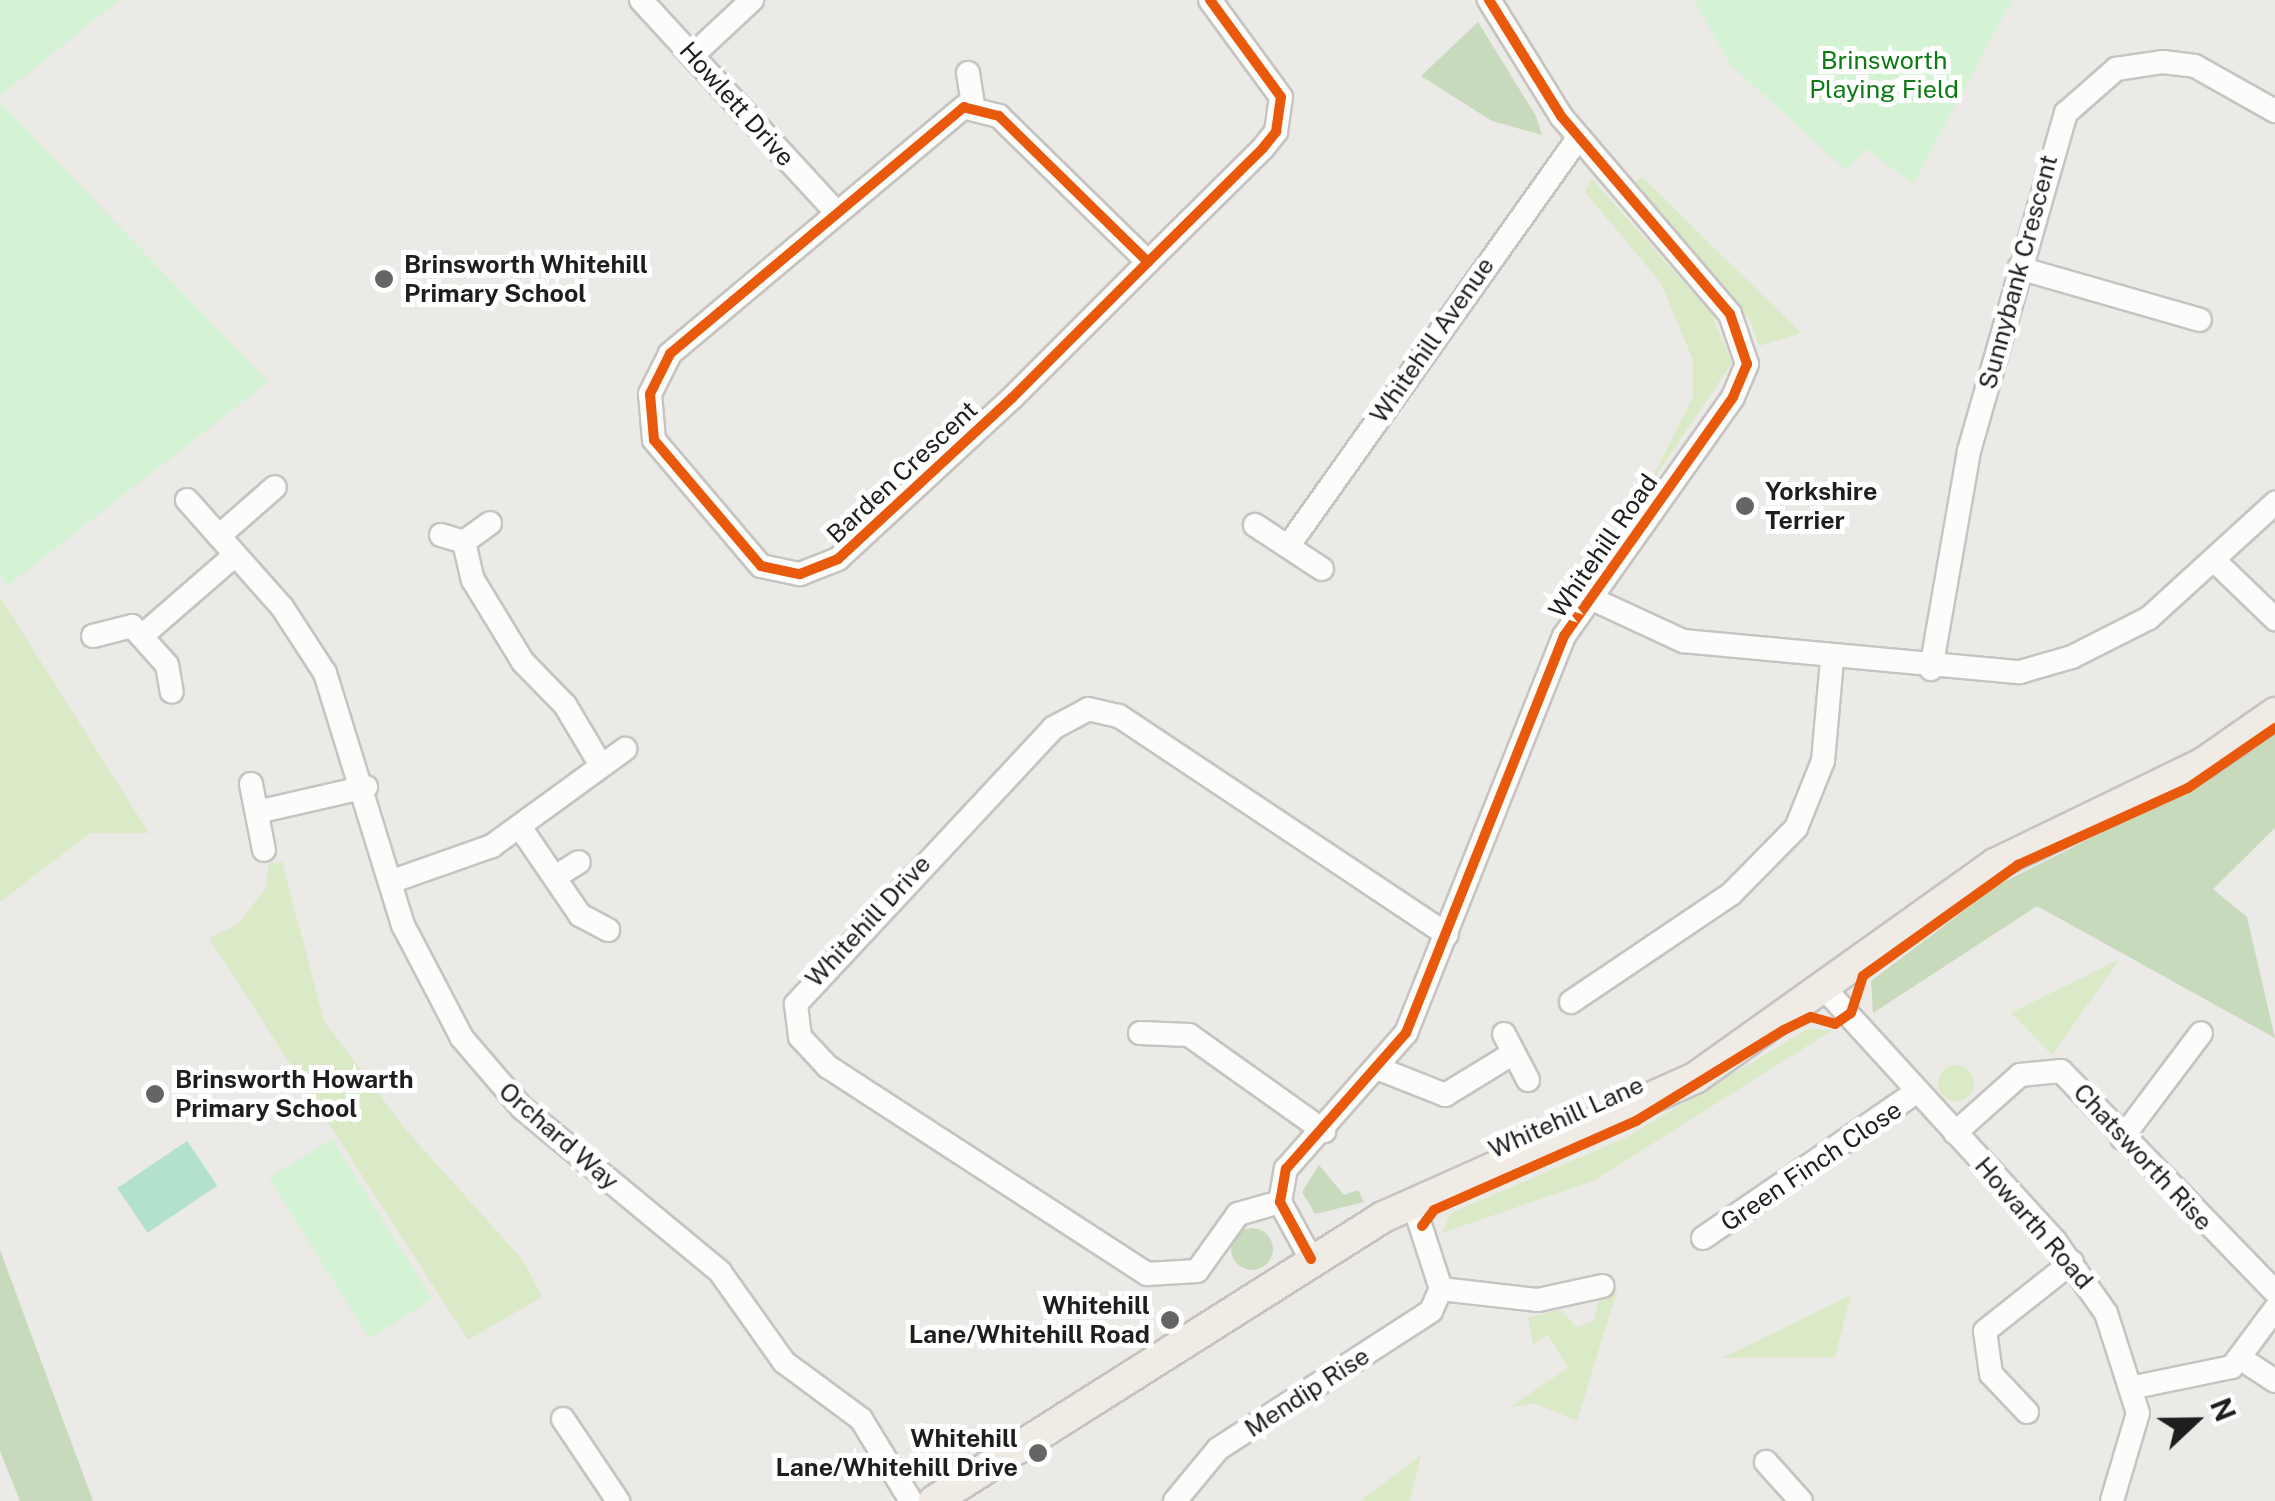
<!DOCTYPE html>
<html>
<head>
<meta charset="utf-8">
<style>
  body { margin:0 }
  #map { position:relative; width:2275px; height:1501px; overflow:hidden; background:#eceae7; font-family:"Public Sans",sans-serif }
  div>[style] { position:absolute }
  .grass>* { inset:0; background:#dae9c6 }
  .round { border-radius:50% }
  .forest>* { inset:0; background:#c8dabc }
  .park>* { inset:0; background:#d4f2d4; transform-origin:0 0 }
  .pitch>* { inset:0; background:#b2e2cd; transform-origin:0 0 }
  .roads { filter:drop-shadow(2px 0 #c5c4c3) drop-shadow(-2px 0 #c5c4c3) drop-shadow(0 2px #c5c4c3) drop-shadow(0 -2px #c5c4c3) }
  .minor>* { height:22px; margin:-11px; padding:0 11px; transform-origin:11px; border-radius:11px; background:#fcfcfb }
  .major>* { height:30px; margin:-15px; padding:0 15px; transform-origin:15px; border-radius:15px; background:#f0ebe4 }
  .cycleway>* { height:10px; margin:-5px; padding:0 5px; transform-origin:5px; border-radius:5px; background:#e8590c }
  .dots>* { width:28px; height:28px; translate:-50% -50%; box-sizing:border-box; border:5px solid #fff; border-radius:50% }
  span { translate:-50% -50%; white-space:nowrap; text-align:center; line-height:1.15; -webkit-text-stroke:10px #fff; paint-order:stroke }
  .park-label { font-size:25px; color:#0e7a13 }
  .street-label { font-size:25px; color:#1e1e1e }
  .poi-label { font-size:25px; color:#1e1e1e; font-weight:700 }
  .left { translate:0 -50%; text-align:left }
  .right { translate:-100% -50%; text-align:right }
  .north { position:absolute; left:2145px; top:1371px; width:100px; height:100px; -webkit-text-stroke:8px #fff; paint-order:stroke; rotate:68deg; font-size:28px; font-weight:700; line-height:40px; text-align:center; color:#1e1e1e }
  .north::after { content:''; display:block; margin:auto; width:35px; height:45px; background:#1e1e1e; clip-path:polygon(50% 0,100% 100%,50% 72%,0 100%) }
</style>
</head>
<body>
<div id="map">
  <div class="grass">
    <div style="clip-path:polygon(1642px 177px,1801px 333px,1759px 346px,1750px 320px,1635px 183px)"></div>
    <div style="clip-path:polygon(1592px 179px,1711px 313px,1732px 363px,1645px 492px,1693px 397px,1693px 360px,1661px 283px,1585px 192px)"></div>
    <div style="clip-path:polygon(0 597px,149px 833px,90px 833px,0 902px)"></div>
    <div style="clip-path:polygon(282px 862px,324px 1021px,405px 1129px,522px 1259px,542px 1297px,468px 1340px,209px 938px,237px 925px,266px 888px,269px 863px)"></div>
    <div style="clip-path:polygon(2120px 959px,2052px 1055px,2011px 1013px)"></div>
    <div style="clip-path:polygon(1808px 1029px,1833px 1030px,1593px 1181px,1442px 1233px,1451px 1213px,1625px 1138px)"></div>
    <div class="round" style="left:1938px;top:1065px;width:36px;height:36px"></div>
    <div style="clip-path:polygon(1618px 1288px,1577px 1421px,1534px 1403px,1508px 1408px,1568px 1368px,1548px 1335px,1533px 1344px,1528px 1318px,1560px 1309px,1577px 1327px,1594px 1321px,1600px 1296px)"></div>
    <div style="clip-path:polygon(1851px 1295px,1835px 1357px,1722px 1358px)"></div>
    <div style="clip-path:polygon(1421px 1455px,1410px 1501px,1360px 1501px)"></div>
  </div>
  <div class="forest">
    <div style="clip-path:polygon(1478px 22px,1536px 116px,1542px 135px,1492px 121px,1421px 76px)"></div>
    <div style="clip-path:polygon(2275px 728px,2275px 828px,2213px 889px,2247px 917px,2275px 1038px,2037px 906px,1873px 1013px,1871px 981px,1998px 885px,2195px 785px)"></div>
    <div style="clip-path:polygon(1319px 1165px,1344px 1195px,1358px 1190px,1364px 1202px,1315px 1214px,1302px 1192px)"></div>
    <div class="round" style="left:1231px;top:1228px;width:42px;height:42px"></div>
    <div style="clip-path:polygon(0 1250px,93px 1501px,20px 1501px,0 1451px)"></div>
  </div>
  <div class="park">
    <div style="clip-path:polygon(0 0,119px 0,0 96px)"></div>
    <div style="clip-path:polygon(1694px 0,2012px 0,1913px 184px,1866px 149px,1846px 170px,1731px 65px)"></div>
    <div style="clip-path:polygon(0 102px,268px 382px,7px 586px,0 575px)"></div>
    <div style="left:332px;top:1139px;width:189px;height:74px;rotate:58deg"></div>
  </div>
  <div class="pitch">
    <div style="left:187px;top:1141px;width:54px;height:84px;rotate:56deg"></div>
  </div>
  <div class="roads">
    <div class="minor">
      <div style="left:641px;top:0;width:284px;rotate:47.4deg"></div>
      <div style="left:693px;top:55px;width:81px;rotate:-43deg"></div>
      <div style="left:968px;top:73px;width:31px;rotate:81deg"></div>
      <div style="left:1148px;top:262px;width:209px;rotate:-135.6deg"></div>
      <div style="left:999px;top:116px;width:36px;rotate:-166deg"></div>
      <div style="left:964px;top:107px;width:384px;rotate:140deg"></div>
      <div style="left:670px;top:354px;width:45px;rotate:116.6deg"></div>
      <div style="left:650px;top:394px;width:46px;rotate:85deg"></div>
      <div style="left:654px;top:440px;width:165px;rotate:49.7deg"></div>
      <div style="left:761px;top:566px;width:40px;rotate:12deg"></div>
      <div style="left:800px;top:574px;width:41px;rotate:-21.5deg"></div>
      <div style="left:838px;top:559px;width:237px;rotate:-42.8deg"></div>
      <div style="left:1012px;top:398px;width:192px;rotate:-45deg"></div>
      <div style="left:1148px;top:262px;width:162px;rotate:-44.7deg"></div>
      <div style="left:1263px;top:148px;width:21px;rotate:-51deg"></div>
      <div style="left:1276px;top:132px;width:35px;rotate:-82deg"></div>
      <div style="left:1281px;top:97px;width:120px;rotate:-126.2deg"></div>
      <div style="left:2019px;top:268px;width:188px;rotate:16deg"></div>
      <div style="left:187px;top:500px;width:143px;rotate:48.4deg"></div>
      <div style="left:282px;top:607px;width:79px;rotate:56.9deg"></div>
      <div style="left:325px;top:673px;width:264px;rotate:72.8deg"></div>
      <div style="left:403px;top:925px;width:127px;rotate:62.4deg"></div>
      <div style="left:462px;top:1038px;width:92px;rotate:49.4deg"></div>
      <div style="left:522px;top:1108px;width:257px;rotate:39.6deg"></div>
      <div style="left:720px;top:1272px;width:110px;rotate:54.6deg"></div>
      <div style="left:784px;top:1362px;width:96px;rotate:36.5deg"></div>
      <div style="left:861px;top:1419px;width:96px;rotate:58.6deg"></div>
      <div style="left:1255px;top:525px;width:80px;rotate:33.3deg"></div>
      <div style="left:441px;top:535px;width:24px;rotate:17deg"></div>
      <div style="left:464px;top:542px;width:32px;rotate:-36deg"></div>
      <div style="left:219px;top:536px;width:74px;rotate:-41.2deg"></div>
      <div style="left:464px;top:542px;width:39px;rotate:77deg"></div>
      <div style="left:473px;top:580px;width:96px;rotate:58.6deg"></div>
      <div style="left:523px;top:662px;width:60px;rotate:45.7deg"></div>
      <div style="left:565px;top:705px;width:66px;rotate:59.2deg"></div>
      <div style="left:1289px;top:545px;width:499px;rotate:-54.6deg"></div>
      <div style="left:2217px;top:563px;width:81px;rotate:44deg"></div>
      <div style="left:1588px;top:597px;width:105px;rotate:24.9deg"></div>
      <div style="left:1683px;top:641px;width:338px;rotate:5.3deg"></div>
      <div style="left:2020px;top:672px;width:54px;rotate:-16.1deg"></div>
      <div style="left:2072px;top:657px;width:86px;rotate:-26.9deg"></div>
      <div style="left:2149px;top:618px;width:171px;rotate:-42.4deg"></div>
      <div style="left:143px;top:635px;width:122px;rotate:-41deg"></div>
      <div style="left:93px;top:636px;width:40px;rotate:-14.4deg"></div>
      <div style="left:132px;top:626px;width:52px;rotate:48.1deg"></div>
      <div style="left:167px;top:665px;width:27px;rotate:80deg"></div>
      <div style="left:1931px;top:669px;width:221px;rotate:-80.1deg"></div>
      <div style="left:1969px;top:451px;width:352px;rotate:-74deg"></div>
      <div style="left:2066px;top:113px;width:67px;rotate:-41.3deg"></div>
      <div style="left:2116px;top:69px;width:48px;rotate:-8.5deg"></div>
      <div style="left:2163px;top:62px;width:32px;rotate:7deg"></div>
      <div style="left:2195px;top:66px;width:92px;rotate:29.4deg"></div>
      <div style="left:251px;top:784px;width:67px;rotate:78.9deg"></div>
      <div style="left:257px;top:812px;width:112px;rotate:-12.9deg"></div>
      <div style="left:520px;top:827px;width:107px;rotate:55.7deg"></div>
      <div style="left:580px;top:915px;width:32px;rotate:28deg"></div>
      <div style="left:555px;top:877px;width:28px;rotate:-32deg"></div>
      <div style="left:390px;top:882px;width:108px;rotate:-19.4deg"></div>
      <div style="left:492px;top:846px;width:165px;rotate:-36.1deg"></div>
      <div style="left:1824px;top:988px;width:343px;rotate:47.6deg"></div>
      <div style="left:2055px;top:1241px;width:88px;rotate:54.7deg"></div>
      <div style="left:2106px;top:1313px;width:105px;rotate:72.3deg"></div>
      <div style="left:2138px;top:1413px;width:92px;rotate:106.5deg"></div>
      <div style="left:1571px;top:1002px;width:193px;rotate:-34deg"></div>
      <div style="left:1731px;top:894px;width:93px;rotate:-45.4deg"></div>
      <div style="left:1796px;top:828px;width:72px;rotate:-68.1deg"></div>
      <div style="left:1823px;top:761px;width:100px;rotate:-84.9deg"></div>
      <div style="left:1140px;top:1033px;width:49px;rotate:2.3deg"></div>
      <div style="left:1189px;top:1035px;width:166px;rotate:35.4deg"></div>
      <div style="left:1504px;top:1034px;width:52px;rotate:62.4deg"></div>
      <div style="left:1382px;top:1070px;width:68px;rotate:21.6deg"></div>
      <div style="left:1445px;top:1095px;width:75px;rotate:-31.4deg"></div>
      <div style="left:1955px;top:1133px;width:87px;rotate:-41.7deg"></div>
      <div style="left:2020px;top:1075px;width:41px;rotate:-5.6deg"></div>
      <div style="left:2061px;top:1071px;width:308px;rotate:45.9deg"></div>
      <div style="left:2122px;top:1138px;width:131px;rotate:-53deg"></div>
      <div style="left:1280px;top:1202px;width:44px;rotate:164.1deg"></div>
      <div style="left:1238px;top:1214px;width:70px;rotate:125.7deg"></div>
      <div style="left:1197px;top:1271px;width:50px;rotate:176.6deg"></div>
      <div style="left:1147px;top:1274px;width:380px;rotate:-147deg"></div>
      <div style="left:828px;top:1067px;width:41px;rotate:-133deg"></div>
      <div style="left:800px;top:1037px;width:33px;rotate:-97deg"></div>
      <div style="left:796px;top:1004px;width:377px;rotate:-47deg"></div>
      <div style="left:1053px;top:728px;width:40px;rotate:-28deg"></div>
      <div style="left:1088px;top:709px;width:32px;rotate:13deg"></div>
      <div style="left:1119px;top:716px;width:394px;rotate:33.7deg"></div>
      <div style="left:1703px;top:1238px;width:260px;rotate:-34.4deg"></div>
      <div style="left:1311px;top:1259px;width:65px;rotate:-118.5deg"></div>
      <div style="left:1280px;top:1202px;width:34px;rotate:-80deg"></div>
      <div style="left:1286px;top:1169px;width:181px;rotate:-48.6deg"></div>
      <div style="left:1406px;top:1033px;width:427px;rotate:-68.3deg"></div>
      <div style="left:1564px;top:636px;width:293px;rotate:-54.7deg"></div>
      <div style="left:1733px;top:397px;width:36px;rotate:-67deg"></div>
      <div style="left:1747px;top:364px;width:53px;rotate:-108.8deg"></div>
      <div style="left:1730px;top:314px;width:260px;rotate:-130.5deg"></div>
      <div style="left:1561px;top:116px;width:137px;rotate:-121.8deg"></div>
      <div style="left:1441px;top:1289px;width:98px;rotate:6.5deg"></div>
      <div style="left:1538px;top:1300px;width:66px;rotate:-12.3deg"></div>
      <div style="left:2240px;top:1358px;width:42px;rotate:33.3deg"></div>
      <div style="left:2135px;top:1387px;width:99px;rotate:-11.7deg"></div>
      <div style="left:2232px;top:1367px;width:72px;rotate:-53.4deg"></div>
      <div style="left:2027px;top:1412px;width:52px;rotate:-133.5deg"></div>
      <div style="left:1991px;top:1374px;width:43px;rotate:-97.9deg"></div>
      <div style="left:1985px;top:1331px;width:111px;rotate:-38.4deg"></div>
      <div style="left:563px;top:1419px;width:99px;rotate:56.1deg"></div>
      <div style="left:1766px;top:1462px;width:52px;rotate:48.1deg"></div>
      <div style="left:1175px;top:1501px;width:67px;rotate:-50.4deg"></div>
      <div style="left:1218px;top:1449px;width:254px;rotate:-32.9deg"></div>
      <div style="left:1431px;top:1311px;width:24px;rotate:-66deg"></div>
      <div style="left:1441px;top:1289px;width:90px;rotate:-108deg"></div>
    </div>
    <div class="major">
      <div style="left:934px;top:1501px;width:531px;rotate:-32.31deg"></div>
      <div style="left:1383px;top:1217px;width:342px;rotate:-24deg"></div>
      <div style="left:1695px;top:1078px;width:369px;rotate:-35.5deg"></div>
      <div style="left:1995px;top:864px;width:230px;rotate:-25.8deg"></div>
      <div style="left:2202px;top:764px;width:89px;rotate:-34.9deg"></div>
    </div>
  </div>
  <div class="cycleway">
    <div style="left:1148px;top:262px;width:209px;rotate:-135.6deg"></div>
    <div style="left:999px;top:116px;width:36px;rotate:-166deg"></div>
    <div style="left:964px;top:107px;width:384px;rotate:140deg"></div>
    <div style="left:670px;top:354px;width:45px;rotate:116.6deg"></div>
    <div style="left:650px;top:394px;width:46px;rotate:85deg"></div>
    <div style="left:654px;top:440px;width:165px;rotate:49.7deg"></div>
    <div style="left:761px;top:566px;width:40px;rotate:12deg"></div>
    <div style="left:800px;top:574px;width:41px;rotate:-21.5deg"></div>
    <div style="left:838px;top:559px;width:237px;rotate:-42.8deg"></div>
    <div style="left:1012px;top:398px;width:192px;rotate:-45deg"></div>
    <div style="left:1148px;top:262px;width:162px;rotate:-44.7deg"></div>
    <div style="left:1263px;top:148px;width:21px;rotate:-51deg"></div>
    <div style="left:1276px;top:132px;width:35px;rotate:-82deg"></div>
    <div style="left:1281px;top:97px;width:120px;rotate:-126.2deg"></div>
    <div style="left:1422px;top:1226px;width:20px;rotate:-53deg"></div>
    <div style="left:1434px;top:1210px;width:221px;rotate:-23.8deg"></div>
    <div style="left:1636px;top:1121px;width:174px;rotate:-31.6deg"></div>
    <div style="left:1784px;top:1030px;width:30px;rotate:-26deg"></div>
    <div style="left:1811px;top:1017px;width:25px;rotate:16deg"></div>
    <div style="left:1835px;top:1024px;width:19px;rotate:-35deg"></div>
    <div style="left:1851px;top:1013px;width:39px;rotate:-72deg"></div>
    <div style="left:1863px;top:976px;width:191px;rotate:-35.6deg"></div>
    <div style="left:2018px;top:865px;width:187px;rotate:-24.4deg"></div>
    <div style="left:2188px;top:788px;width:106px;rotate:-34.6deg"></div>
    <div style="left:1311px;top:1259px;width:65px;rotate:-118.5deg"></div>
    <div style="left:1280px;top:1202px;width:34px;rotate:-80deg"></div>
    <div style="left:1286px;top:1169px;width:181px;rotate:-48.6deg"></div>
    <div style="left:1406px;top:1033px;width:427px;rotate:-68.3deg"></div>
    <div style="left:1564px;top:636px;width:293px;rotate:-54.7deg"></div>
    <div style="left:1733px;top:397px;width:36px;rotate:-67deg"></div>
    <div style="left:1747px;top:364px;width:53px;rotate:-108.8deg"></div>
    <div style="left:1730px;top:314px;width:260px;rotate:-130.5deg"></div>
    <div style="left:1561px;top:116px;width:137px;rotate:-121.8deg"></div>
  </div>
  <div class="dots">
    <div style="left:384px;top:279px;background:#666564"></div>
    <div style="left:1745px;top:506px;background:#666564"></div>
    <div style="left:155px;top:1094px;background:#666564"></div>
    <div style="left:1170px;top:1320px;background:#666564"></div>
    <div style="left:1038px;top:1453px;background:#666564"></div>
  </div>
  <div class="park-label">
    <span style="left:1884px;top:75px">Brinsworth<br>Playing Field</span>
  </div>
  <div class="street-label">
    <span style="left:737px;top:104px;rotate:48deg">Howlett Drive</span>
    <span style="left:2018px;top:272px;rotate:-75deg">Sunnybank Crescent</span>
    <span style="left:1432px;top:340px;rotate:-55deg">Whitehill Avenue</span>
    <span style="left:902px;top:472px;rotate:-43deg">Barden Crescent</span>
    <span style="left:1603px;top:546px;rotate:-55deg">Whitehill Road</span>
    <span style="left:868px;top:921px;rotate:-47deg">Whitehill Drive</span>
    <span style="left:1566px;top:1117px;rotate:-24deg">Whitehill Lane</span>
    <span style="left:559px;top:1136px;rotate:41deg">Orchard Way</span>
    <span style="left:2143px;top:1157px;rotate:47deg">Chatsworth Rise</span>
    <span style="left:1811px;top:1166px;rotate:-34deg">Green Finch Close</span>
    <span style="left:2034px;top:1223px;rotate:49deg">Howarth Road</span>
    <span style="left:1307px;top:1392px;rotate:-33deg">Mendip Rise</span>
  </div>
  <div class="poi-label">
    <span class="left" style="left:404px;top:279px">Brinsworth Whitehill<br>Primary School</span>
    <span class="left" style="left:1765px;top:506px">Yorkshire<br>Terrier</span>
    <span class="left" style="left:175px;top:1094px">Brinsworth Howarth<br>Primary School</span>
    <span class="right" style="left:1150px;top:1320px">Whitehill<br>Lane/Whitehill Road</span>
    <span class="right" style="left:1018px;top:1453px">Whitehill<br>Lane/Whitehill Drive</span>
  </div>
  <div class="north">N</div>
</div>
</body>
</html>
